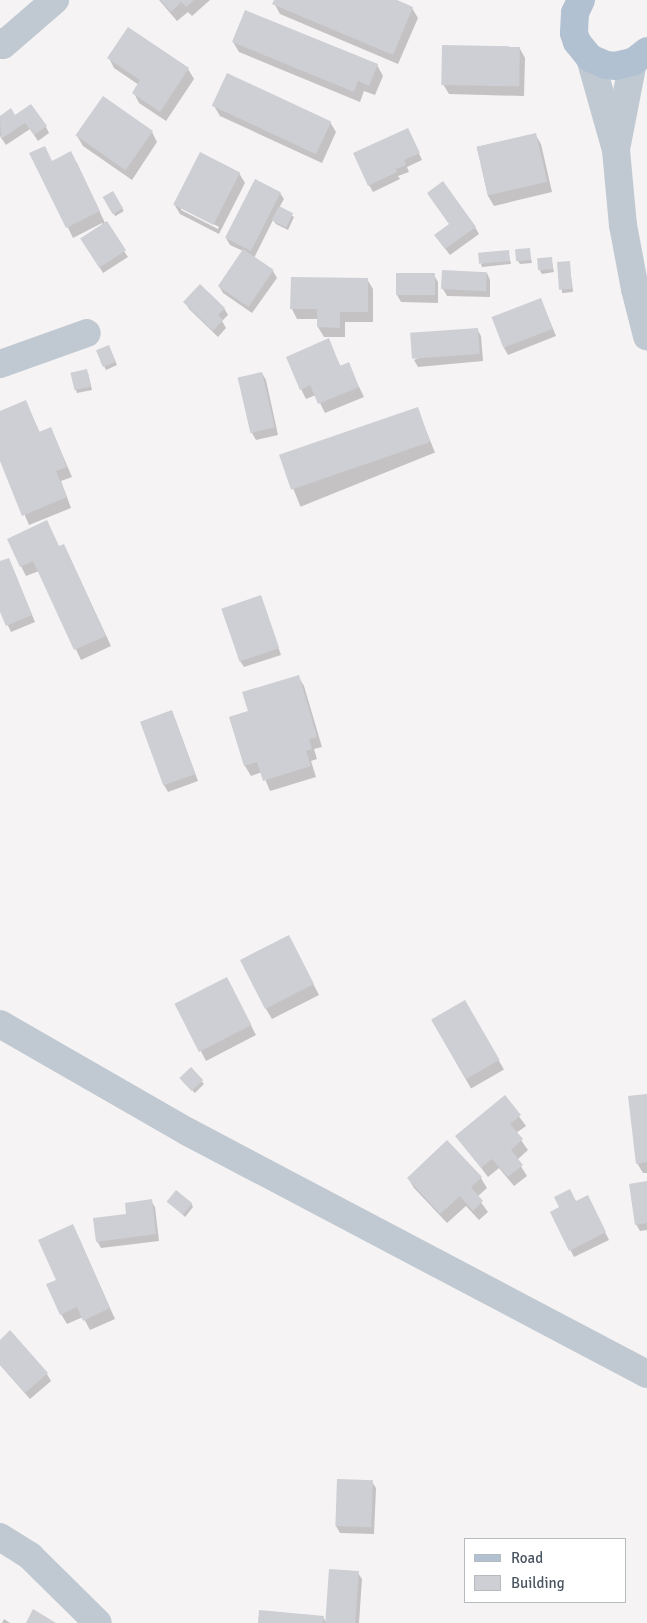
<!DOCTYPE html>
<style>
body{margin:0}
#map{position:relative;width:647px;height:1623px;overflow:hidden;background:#f5f3f3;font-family:Signika,sans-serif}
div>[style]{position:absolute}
.shadow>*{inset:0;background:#0003;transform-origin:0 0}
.building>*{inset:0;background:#cdcfd5;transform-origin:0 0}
.minor>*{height:28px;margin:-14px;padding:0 14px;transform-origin:14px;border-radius:14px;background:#c0c9d2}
.major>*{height:28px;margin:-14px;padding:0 14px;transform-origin:14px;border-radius:14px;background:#b2c1d1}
span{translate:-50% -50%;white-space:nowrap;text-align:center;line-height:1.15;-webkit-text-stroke:5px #fff;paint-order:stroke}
.legend{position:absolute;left:464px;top:1538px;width:162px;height:65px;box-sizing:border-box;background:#fff;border:1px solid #b6bbc0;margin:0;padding:6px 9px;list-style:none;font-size:15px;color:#495561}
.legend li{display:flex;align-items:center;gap:10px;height:25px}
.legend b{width:25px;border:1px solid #b6bbc0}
</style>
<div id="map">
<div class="shadow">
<i style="clip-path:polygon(159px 0,210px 0,192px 16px,188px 12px,177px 21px)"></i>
<i style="clip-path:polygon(275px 0,394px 0,412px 8px,418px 18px,398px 64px,280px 14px,274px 3px)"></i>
<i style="clip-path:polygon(128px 28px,188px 69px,194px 79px,166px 121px,139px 103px,134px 93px,139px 85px,114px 68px,109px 58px)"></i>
<i style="clip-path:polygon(233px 42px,377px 65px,383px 76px,375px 95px,364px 91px,360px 102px,239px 52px)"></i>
<i style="clip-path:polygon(519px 47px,525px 58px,524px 96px,449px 94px,443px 84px)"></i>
<i style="clip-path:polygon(214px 106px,330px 122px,336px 132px,322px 163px,220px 116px)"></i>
<i style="clip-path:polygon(10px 110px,15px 117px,46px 127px,49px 133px,38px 141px,30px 129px,6px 145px,0 136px,0 117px)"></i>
<i style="clip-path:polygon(152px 132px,157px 142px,132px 180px,83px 146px,77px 136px)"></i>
<i style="clip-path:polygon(535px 134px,541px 144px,552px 192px,494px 206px,488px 196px,477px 147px)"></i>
<i style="clip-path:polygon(411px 136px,422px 160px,407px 167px,409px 172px,398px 176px,400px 179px,373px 192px,369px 185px)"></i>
<i style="clip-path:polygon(31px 153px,52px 162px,77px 163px,105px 223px,128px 257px,103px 273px,82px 238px,103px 225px,102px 223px,73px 238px)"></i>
<i style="clip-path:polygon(evenodd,239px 173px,245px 183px,219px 234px,180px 214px,174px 204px,239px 173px,181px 207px,219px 227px,218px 229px,181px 210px,181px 207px)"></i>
<i style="left:113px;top:193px;width:21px;height:10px;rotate:59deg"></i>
<i style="clip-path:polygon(280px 193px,284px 199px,279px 208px,294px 217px,288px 230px,276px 224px,273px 220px,254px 258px,273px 271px,277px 278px,252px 313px,223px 293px,219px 286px,243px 251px,230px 245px,226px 238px)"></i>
<i style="clip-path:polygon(428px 194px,475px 227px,479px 234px,450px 255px,440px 242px,450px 225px)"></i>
<i style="clip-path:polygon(529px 249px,532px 263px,520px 264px,518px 261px)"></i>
<i style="clip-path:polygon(508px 251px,511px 264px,482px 267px,481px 264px)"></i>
<i style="clip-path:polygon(551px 259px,554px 272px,542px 274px,540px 271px)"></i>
<i style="left:569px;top:262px;width:30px;height:11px;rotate:82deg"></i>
<i style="clip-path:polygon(487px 273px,490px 280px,490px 297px,447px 296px,443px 289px)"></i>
<i style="clip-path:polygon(434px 275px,438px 282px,438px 303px,401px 302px,397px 295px)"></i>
<i style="clip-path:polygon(367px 279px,373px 289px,373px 322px,345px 322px,345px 337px,324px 337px,318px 327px,318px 319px,297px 319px,292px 309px)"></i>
<i style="clip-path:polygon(541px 300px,556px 336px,508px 355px,504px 348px)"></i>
<i style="clip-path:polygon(185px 302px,224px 308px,228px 315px,222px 321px,226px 328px,218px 337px,189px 309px)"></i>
<i style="clip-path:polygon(477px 329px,481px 336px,483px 361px,418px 367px,414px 360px)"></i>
<i style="clip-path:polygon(328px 340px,341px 367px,348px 364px,364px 397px,325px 413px,316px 395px,306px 399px,301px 389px)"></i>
<i style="clip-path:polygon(110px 349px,117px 365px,106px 370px,97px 351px)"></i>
<i style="clip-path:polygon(88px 373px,92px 390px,77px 393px,76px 390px)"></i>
<i style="clip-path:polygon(262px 373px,266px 380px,278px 435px,256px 440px,252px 433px)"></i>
<i style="clip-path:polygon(26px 402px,40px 433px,51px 428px,72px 477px,61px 481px,71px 508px,29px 525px,0 458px,0 412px)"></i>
<i style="left:417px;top:408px;width:48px;height:145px;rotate:68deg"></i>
<i style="clip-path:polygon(64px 545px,111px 646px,81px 660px,39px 571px,26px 576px,21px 566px)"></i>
<i style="clip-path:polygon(9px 559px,35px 622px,11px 632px,0 609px,0 563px)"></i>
<i style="clip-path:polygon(261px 597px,281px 655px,244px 667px,240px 661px)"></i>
<i style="clip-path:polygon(298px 676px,304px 686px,322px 747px,314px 749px,317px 759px,311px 761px,316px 777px,270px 791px,262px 772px,251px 776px,245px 766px,230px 717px,249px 711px)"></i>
<i style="clip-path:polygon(175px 719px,198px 781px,168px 792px,164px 785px)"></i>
<i style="clip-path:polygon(294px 947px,319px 995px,272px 1019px,266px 1009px)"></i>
<i style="clip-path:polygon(232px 989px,256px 1035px,206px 1061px,177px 1004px)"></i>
<i style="left:465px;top:1002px;width:78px;height:38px;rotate:60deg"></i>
<i style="clip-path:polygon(191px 1069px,204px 1084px,195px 1093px,183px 1082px)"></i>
<i style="clip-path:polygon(647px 1095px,647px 1173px,643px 1173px,637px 1163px)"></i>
<i style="clip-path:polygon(505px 1097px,526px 1126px,516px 1133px,528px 1150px,517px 1160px,527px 1176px,514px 1186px,499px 1168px,488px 1177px,457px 1136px)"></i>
<i style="clip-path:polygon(408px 1178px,481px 1178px,487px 1188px,477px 1197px,488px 1212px,479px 1220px,466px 1206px,447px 1223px,414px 1188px)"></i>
<i style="clip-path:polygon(647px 1183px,647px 1230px,640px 1231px,636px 1224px)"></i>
<i style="clip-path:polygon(151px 1201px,155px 1207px,159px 1241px,101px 1248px,97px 1241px,127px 1215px)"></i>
<i style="clip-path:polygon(169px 1202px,191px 1203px,193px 1207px,185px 1217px)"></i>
<i style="clip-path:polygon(576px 1203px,591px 1204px,609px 1240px,574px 1257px,551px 1212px)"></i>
<i style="clip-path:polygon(78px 1236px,115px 1319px,90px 1330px,83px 1317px,67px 1324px,61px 1314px,57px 1280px)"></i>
<i style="clip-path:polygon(0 1342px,47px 1374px,51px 1381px,30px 1399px,0 1365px)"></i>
<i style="clip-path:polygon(372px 1482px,376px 1488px,374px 1534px,340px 1533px,336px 1526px)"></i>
<i style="clip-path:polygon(358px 1573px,362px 1579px,359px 1623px,259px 1623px,323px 1617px,326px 1622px)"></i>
<i style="clip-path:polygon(4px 1619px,10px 1623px,2px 1623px)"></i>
</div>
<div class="building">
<i style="clip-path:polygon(160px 0,194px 0,186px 7px,181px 2px,171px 12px)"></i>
<i style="clip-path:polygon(274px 0,397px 0,413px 7px,393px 55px,272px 4px)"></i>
<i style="clip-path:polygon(245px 10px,378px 64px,369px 86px,358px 81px,354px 92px,232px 42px)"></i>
<i style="clip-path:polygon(128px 27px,189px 68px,160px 112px,132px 93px,140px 80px,107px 58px)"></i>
<i style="left:442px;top:45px;width:78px;height:40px;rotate:1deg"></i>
<i style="left:227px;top:73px;width:115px;height:36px;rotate:25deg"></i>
<i style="left:103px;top:96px;width:61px;height:48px;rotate:35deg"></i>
<i style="clip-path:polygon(31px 104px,47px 126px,34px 135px,25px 123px,1px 139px,0 116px,11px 108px,15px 115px)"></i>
<i style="clip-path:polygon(408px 128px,420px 153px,404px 160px,406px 165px,396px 169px,397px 172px,368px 186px,353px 153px)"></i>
<i style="left:536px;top:133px;width:50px;height:61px;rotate:77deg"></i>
<i style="clip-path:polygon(45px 146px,52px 161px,71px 151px,100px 211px,66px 228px,29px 153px)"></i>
<i style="left:200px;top:152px;width:45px;height:59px;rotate:27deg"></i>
<i style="left:255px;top:179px;width:29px;height:66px;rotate:27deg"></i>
<i style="clip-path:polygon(443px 181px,476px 227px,445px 249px,434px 235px,449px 224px,427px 193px)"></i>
<i style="left:113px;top:191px;width:20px;height:12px;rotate:60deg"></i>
<i style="left:279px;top:206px;width:16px;height:16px;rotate:27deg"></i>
<i style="left:107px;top:221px;width:35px;height:32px;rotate:57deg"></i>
<i style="left:530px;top:248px;width:12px;height:15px;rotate:85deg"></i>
<i style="left:243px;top:249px;width:37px;height:45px;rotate:34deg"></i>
<i style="left:509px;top:250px;width:11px;height:31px;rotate:85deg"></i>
<i style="left:552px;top:257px;width:12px;height:15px;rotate:85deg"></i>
<i style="left:570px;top:261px;width:28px;height:13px;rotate:86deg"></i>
<i style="left:442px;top:270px;width:45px;height:19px;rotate:3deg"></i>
<i style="left:396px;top:273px;width:39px;height:22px"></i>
<i style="clip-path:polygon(291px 277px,368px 278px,368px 312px,340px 312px,340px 328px,317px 327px,317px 309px,290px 309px)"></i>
<i style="clip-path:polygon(200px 284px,225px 308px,218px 315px,223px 320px,213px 331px,183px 302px)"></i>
<i style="left:541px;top:298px;width:33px;height:53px;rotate:69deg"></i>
<i style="left:478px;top:328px;width:26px;height:68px;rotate:86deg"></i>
<i style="clip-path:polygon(329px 338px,340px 366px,349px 362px,359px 387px,318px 404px,310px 385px,300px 390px,286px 357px)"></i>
<i style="left:109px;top:345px;width:18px;height:14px;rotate:68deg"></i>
<i style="left:87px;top:369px;width:18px;height:17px;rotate:77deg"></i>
<i style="left:262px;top:372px;width:57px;height:25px;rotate:77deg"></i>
<i style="clip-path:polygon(26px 400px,39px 432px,51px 427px,67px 467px,56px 471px,67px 497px,22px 516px,0 461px,0 411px)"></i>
<i style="left:418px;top:407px;width:37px;height:147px;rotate:71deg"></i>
<i style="clip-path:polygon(47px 520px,59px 546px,64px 544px,106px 636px,74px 650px,33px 561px,20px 567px,7px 539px)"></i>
<i style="clip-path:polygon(9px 558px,32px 615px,6px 626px,0 612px,0 561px)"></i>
<i style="left:261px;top:595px;width:56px;height:42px;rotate:71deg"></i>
<i style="clip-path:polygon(299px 675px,317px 737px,309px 739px,312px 749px,306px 751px,311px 766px,263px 781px,257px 762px,244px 766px,229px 717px,248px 711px,242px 692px)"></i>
<i style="left:172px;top:710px;width:68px;height:34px;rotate:70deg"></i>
<i style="left:289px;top:935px;width:55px;height:55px;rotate:63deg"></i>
<i style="left:227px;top:977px;width:54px;height:59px;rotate:63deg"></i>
<i style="left:465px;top:1000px;width:69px;height:39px;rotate:60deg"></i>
<i style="left:191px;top:1067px;width:18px;height:16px;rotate:47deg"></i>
<i style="clip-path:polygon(647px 1094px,647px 1162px,636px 1164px,628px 1096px)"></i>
<i style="clip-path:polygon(505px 1095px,521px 1115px,510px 1124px,523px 1139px,511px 1150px,523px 1165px,508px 1177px,492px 1159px,481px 1168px,455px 1136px)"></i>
<i style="clip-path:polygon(447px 1140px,482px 1177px,471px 1187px,483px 1201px,473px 1211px,460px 1196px,440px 1214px,407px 1178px)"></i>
<i style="clip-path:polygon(647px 1181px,647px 1223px,635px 1225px,629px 1184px)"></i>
<i style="clip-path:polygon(570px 1189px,576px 1201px,588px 1195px,606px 1232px,569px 1251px,550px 1212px,559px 1207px,554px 1197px)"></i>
<i style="left:176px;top:1190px;width:21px;height:15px;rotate:39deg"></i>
<i style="clip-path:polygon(152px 1199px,156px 1234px,96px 1242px,93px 1218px,126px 1214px,125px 1203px)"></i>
<i style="clip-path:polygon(73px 1224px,110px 1308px,83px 1321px,77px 1307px,60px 1315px,46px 1284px,56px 1280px,38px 1240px)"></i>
<i style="clip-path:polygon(10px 1330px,48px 1373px,25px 1393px,0 1365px,0 1340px)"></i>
<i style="left:337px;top:1479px;width:36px;height:47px;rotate:2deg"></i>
<i style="left:329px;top:1569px;width:30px;height:54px;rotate:4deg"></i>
<i style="clip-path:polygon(33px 1609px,56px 1623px,26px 1623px)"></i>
<i style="clip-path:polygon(259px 1610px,324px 1616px,323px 1623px,258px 1623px)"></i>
</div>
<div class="minor">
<i style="left:0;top:42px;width:4px;rotate:45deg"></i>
<i style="left:3px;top:45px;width:69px;rotate:-40.9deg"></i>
<i style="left:590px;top:58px;width:96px;rotate:74.2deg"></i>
<i style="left:616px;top:150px;width:75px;rotate:84.7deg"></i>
<i style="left:623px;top:225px;width:65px;rotate:79.4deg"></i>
<i style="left:635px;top:289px;width:49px;rotate:75.7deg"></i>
<i style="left:617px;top:144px;width:84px;rotate:-79deg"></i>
<i style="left:0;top:364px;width:92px;rotate:-19.6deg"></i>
<i style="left:0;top:1024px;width:217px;rotate:29.9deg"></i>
<i style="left:188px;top:1132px;width:519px;rotate:27.8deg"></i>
<i style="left:0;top:1537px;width:36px;rotate:32deg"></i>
<i style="left:30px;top:1556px;width:95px;rotate:44.6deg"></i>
</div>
<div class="major">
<i style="left:581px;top:0;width:14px;rotate:115deg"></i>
<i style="left:575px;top:13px;width:20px;rotate:93deg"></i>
<i style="left:574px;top:33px;width:9px;rotate:72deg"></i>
<i style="left:577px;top:42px;width:21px;rotate:51deg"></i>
<i style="left:590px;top:58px;width:17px;rotate:24deg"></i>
<i style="left:606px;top:65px;width:9px;rotate:6deg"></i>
<i style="left:615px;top:66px;width:18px;rotate:-13deg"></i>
<i style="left:633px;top:62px;width:18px;rotate:-38deg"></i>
</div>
<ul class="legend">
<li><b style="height:6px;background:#b2c1d1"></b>Road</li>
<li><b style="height:14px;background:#cdcfd5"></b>Building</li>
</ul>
</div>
